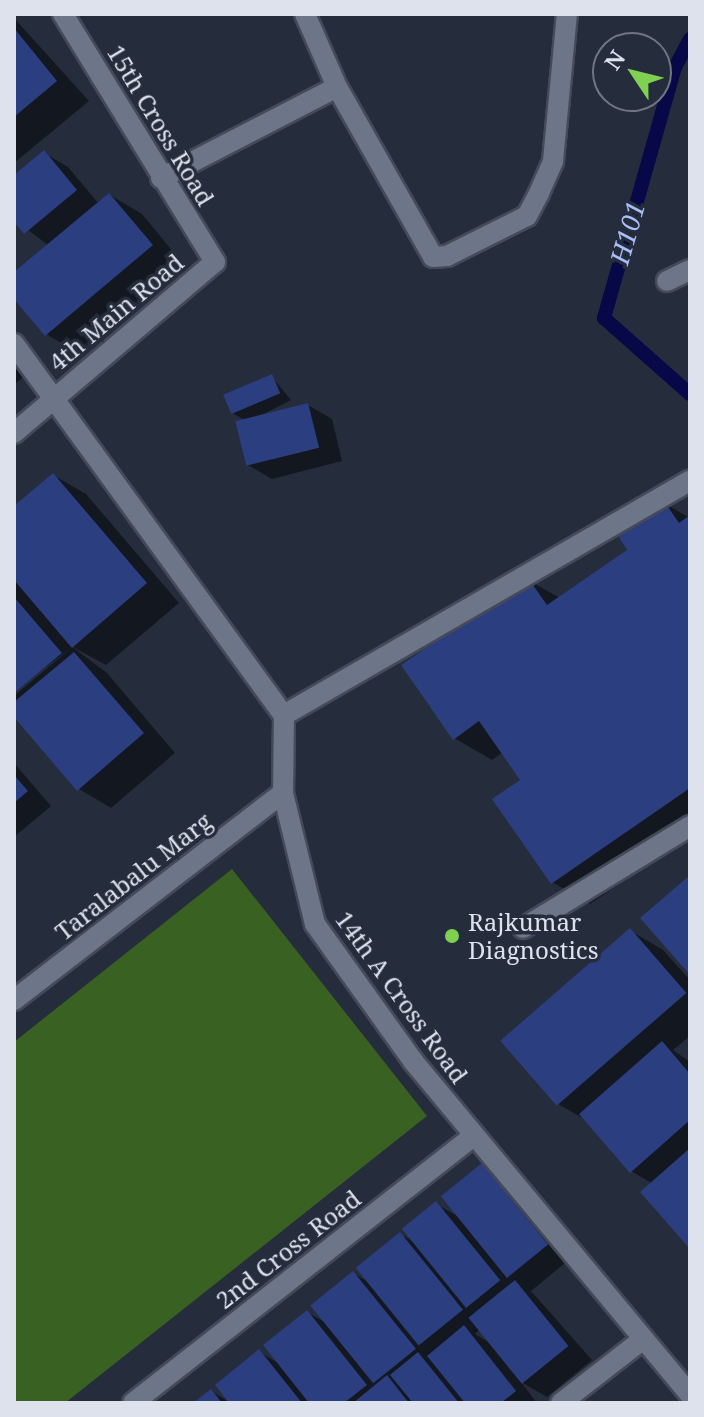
<!DOCTYPE html>
<style>
body{margin:0}
#map{position:relative;width:704px;height:1417px;overflow:hidden;background:#252c3c;font-family:"Noto Serif",serif}
div>[style]{position:absolute}
.green>*{inset:0;background:#396122}
.shadow>*{inset:0;background:#0007}
.stream>*{height:14px;margin:-7px;padding:0 7px;transform-origin:7px;border-radius:7px;background:#060847}
.building>*{inset:0;background:#2b3e80;transform-origin:0 0}
.roads{filter:drop-shadow(2px 0 #454a58) drop-shadow(-2px 0 #454a58) drop-shadow(0 2px #454a58) drop-shadow(0 -2px #454a58)}
.service>*{height:20px;margin:-10px;padding:0 10px;transform-origin:10px;border-radius:10px;background:#6d7588}
.minor>*{height:20px;margin:-10px;padding:0 10px;transform-origin:10px;border-radius:10px;background:#6d7588}
.tertiary>*{height:20px;margin:-10px;padding:0 10px;transform-origin:10px;border-radius:10px;background:#6d7588}
.dots>*{width:22px;height:22px;translate:-50% -50%;box-sizing:border-box;border:4px solid #252c3c;border-radius:50%}
span{translate:-50% -50%;white-space:nowrap;text-align:center;line-height:1.15;-webkit-text-stroke:7px #252c3c;paint-order:stroke}
.street-label{font-size:24px;color:#dee2ed}
.poi-label{font-size:24px;color:#dee2ed}
.left{translate:0 -50%;text-align:left}
.water-label{font-size:26px;color:#a9bff9;font-style:italic}
.frame{position:absolute;inset:0;border:16px solid #dee2ed;pointer-events:none}
.north{position:absolute;left:592px;top:32px;width:80px;height:80px;box-sizing:border-box;background:#252c3c;border:2px solid #6f7583;border-radius:50%;rotate:305deg;font-size:22px;font-weight:700;line-height:32px;text-align:center;color:#dee2ed}
.north::after{content:'';display:block;margin:auto;width:28px;height:36px;background:#80d051;clip-path:polygon(50% 0,100% 100%,50% 72%,0 100%)}
</style>
<div id="map">
<div class="green">
<i style="clip-path:polygon(232px 869px,427px 1116px,65px 1403px,14px 1403px,14px 1042px)"></i>
</div>
<div class="shadow">
<i style="clip-path:polygon(14px 18px,89px 101px,14px 163px)"></i>
<i style="clip-path:polygon(44px 153px,68px 167px,99px 204px,110px 195px,142px 214px,184px 265px,78px 353px,46px 334px,14px 295px,14px 275px,49px 246px,14px 219px,14px 178px)"></i>
<i style="clip-path:polygon(14px 355px,29px 372px,14px 385px)"></i>
<i style="clip-path:polygon(272px 377px,291px 400px,256px 418px,308px 405px,332px 419px,342px 461px,272px 479px,248px 465px,245px 420px,232px 413px)"></i>
<i style="clip-path:polygon(53px 475px,86px 494px,179px 603px,106px 665px,71px 646px,107px 673px,175px 753px,111px 808px,79px 789px,14px 714px,14px 696px,71px 648px,14px 691px,14px 509px)"></i>
<i style="clip-path:polygon(664px 503px,690px 518px,690px 836px,590px 904px,552px 882px,522px 780px,503px 752px,492px 760px,454px 738px,528px 580px,560px 598px,630px 550px)"></i>
<i style="clip-path:polygon(14px 763px,51px 806px,14px 837px)"></i>
<i style="clip-path:polygon(631px 931px,663px 950px,690px 980px,690px 1036px,673px 1050px,690px 1062px,690px 1246px,653px 1184px,631px 1171px,586px 1120px,558px 1104px)"></i>
<i style="clip-path:polygon(evenodd,482px 1166px,506px 1180px,570px 1259px,531px 1291px,592px 1360px,547px 1397px,521px 1382px,537px 1403px,232px 1403px,259px 1352px,280px 1364px,307px 1312px,326px 1323px,353px 1273px,370px 1283px,400px 1234px,416px 1243px,436px 1204px,459px 1217px,482px 1166px,480px 1329px,490px 1343px,475px 1334px,480px 1329px)"></i>
<i style="clip-path:polygon(211px 1391px,231px 1403px,197px 1403px)"></i>
</div>
<div class="stream">
<i style="left:690px;top:39px;width:32px;rotate:118deg"></i>
<i style="left:675px;top:67px;width:261px;rotate:105.8deg"></i>
<i style="left:604px;top:318px;width:115px;rotate:41.5deg"></i>
</div>
<div class="building">
<i style="clip-path:polygon(14px 28px,57px 81px,14px 117px)"></i>
<i style="clip-path:polygon(44px 150px,77px 190px,24px 234px,14px 222px,14px 175px)"></i>
<i style="clip-path:polygon(109px 193px,153px 245px,45px 336px,14px 299px,14px 272px)"></i>
<i style="left:272px;top:374px;width:21px;height:53px;rotate:67deg"></i>
<i style="left:308px;top:403px;width:46px;height:75px;rotate:76deg"></i>
<i style="clip-path:polygon(53px 473px,147px 583px,72px 648px,14px 580px,14px 506px)"></i>
<i style="clip-path:polygon(664px 501px,679px 523px,690px 515px,690px 788px,551px 884px,492px 799px,520px 780px,479px 721px,453px 740px,401px 665px,528px 578px,547px 605px,627px 550px,617px 534px)"></i>
<i style="clip-path:polygon(14px 597px,62px 653px,14px 693px)"></i>
<i style="clip-path:polygon(74px 652px,144px 733px,77px 791px,14px 717px,14px 702px)"></i>
<i style="clip-path:polygon(14px 775px,28px 791px,14px 803px)"></i>
<i style="clip-path:polygon(690px 875px,690px 975px,640px 918px)"></i>
<i style="left:630px;top:928px;width:86px;height:172px;rotate:49deg"></i>
<i style="clip-path:polygon(662px 1041px,690px 1074px,690px 1120px,630px 1173px,579px 1114px)"></i>
<i style="clip-path:polygon(690px 1148px,690px 1249px,640px 1192px)"></i>
<i style="left:482px;top:1163px;width:105px;height:53px;rotate:51deg"></i>
<i style="left:436px;top:1201px;width:102px;height:44px;rotate:51deg"></i>
<i style="left:400px;top:1232px;width:100px;height:57px;rotate:51deg"></i>
<i style="left:353px;top:1271px;width:100px;height:55px;rotate:51deg"></i>
<i style="left:515px;top:1280px;width:85px;height:60px;rotate:51deg"></i>
<i style="clip-path:polygon(307px 1310px,367px 1385px,344px 1403px,309px 1403px,263px 1345px)"></i>
<i style="clip-path:polygon(464px 1325px,516px 1391px,501px 1403px,465px 1403px,427px 1356px)"></i>
<i style="clip-path:polygon(259px 1349px,302px 1403px,229px 1403px,215px 1385px)"></i>
<i style="clip-path:polygon(418px 1352px,459px 1403px,413px 1403px,390px 1375px)"></i>
<i style="clip-path:polygon(387px 1375px,409px 1403px,353px 1403px)"></i>
<i style="clip-path:polygon(211px 1389px,222px 1403px,193px 1403px)"></i>
</div>
<div class="roads">
<div class="service">
<i style="left:305px;top:14px;width:80px;rotate:66.3deg"></i>
<i style="left:161px;top:178px;width:198px;rotate:-27.3deg"></i>
<i style="left:337px;top:87px;width:195px;rotate:60.5deg"></i>
<i style="left:433px;top:257px;width:14px;rotate:-4deg"></i>
<i style="left:447px;top:256px;width:89px;rotate:-26.6deg"></i>
<i style="left:527px;top:216px;width:26px;rotate:-62deg"></i>
<i style="left:539px;top:193px;width:35px;rotate:-66deg"></i>
<i style="left:553px;top:161px;width:148px;rotate:-84.6deg"></i>
<i style="left:284px;top:715px;width:469px;rotate:-30deg"></i>
<i style="left:523px;top:928px;width:196px;rotate:-31.4deg"></i>
</div>
<div class="minor">
<i style="left:667px;top:281px;width:25px;rotate:-26deg"></i>
<i style="left:14px;top:344px;width:459px;rotate:54deg"></i>
<i style="left:284px;top:715px;width:78px;rotate:90.7deg"></i>
<i style="left:14px;top:433px;width:264px;rotate:-40.4deg"></i>
<i style="left:215px;top:262px;width:291px;rotate:-121.5deg"></i>
<i style="left:133px;top:1403px;width:433px;rotate:-38.1deg"></i>
<i style="left:561px;top:1403px;width:103px;rotate:-37.9deg"></i>
</div>
<div class="tertiary">
<i style="left:14px;top:1000px;width:339px;rotate:-37.6deg"></i>
<i style="left:283px;top:793px;width:135px;rotate:76.3deg"></i>
<i style="left:315px;top:924px;width:168px;rotate:54.4deg"></i>
<i style="left:413px;top:1061px;width:434px;rotate:50.3deg"></i>
</div>
</div>
<div class="dots">
<i style="left:452px;top:936px;background:#80d051"></i>
</div>
<div class="street-label">
<span style="left:161px;top:125px;rotate:59deg">15th Cross Road</span>
<span style="left:116px;top:312px;rotate:-40deg">4th Main Road</span>
<span style="left:133px;top:876px;rotate:-38deg">Taralabalu Marg</span>
<span style="left:402px;top:997px;rotate:54deg">14th A Cross Road</span>
<span style="left:288px;top:1249px;rotate:-38deg">2nd Cross Road</span>
</div>
<div class="poi-label">
<span class="left" style="left:468px;top:936px">Rajkumar<br>Diagnostics</span>
</div>
<div class="water-label">
<span style="left:628px;top:233px;rotate:-74deg">H101</span>
</div>
<div class="frame"></div>
<div class="north">N</div>
</div>
